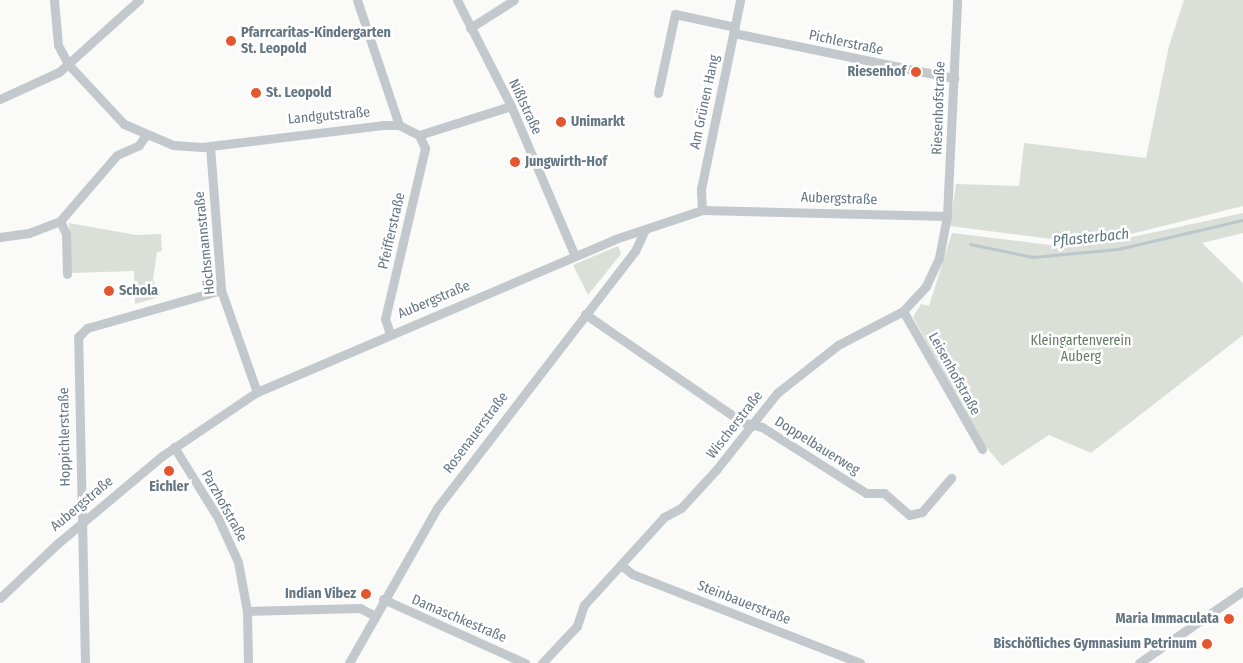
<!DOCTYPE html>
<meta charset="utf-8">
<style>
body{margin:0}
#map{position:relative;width:1243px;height:663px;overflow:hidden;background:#fafaf8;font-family:"Fira Sans Condensed",sans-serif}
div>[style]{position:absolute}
.green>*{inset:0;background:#dadfd7}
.stream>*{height:3px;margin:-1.5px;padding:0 1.5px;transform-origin:1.5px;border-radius:1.5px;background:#bbc7cb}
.minor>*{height:9px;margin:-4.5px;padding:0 4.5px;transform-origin:4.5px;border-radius:4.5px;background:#c3c8cc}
.dots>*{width:14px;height:14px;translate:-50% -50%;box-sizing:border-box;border:2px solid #fff;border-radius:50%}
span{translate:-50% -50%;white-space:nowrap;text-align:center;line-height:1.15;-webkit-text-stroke:5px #fff;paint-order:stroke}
.poi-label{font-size:14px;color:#657683;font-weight:700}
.left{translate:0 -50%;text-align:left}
.right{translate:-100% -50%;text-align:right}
.street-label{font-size:14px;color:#657683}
.park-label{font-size:14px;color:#687a64}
.water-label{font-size:15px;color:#60757c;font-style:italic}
</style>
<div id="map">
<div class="green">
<i style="clip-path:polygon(1184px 0,1243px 0,1243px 206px,1127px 235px,1073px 233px,1059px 240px,950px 226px,956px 184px,1019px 186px,1024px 143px,1146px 158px,1169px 46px)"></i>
<i style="clip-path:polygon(1243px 213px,1243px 233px,1202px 243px,1243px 283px,1243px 335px,1091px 453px,1049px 435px,1002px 466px,979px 438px,913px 317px,921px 304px,929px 306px,952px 233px,1050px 245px,1109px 242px)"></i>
<i style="clip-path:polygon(69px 223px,136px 235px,161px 234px,162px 251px,157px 252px,153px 279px,159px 297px,135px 304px,134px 271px,70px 273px)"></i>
<i style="clip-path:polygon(618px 246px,621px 254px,588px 295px,573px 265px)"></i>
</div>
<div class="stream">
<i style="left:970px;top:244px;width:64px;rotate:11.7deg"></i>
<i style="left:1033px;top:257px;width:85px;rotate:-5.4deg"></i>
<i style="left:1118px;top:249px;width:128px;rotate:-13.1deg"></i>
</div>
<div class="minor">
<i style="left:54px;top:0;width:45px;rotate:84.9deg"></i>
<i style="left:58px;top:45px;width:21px;rotate:62deg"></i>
<i style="left:68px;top:64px;width:82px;rotate:47deg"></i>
<i style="left:124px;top:124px;width:53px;rotate:23.2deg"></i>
<i style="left:173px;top:145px;width:29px;rotate:4deg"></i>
<i style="left:202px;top:147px;width:182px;rotate:-6.9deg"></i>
<i style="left:383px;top:125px;width:16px"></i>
<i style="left:399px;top:125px;width:22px;rotate:27deg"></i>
<i style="left:419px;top:135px;width:96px;rotate:-17.5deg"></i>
<i style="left:357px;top:0;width:132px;rotate:71.4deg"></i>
<i style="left:457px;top:0;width:119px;rotate:63deg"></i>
<i style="left:511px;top:106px;width:163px;rotate:66.9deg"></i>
<i style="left:470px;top:28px;width:52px;rotate:-32.5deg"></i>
<i style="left:734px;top:33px;width:225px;rotate:11.6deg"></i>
<i style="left:658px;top:93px;width:81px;rotate:-77.9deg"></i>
<i style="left:675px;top:14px;width:61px;rotate:12.2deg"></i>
<i style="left:0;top:99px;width:65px;rotate:-24.6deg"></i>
<i style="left:59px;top:72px;width:108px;rotate:-42deg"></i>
<i style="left:210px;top:146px;width:144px;rotate:85.6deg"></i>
<i style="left:221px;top:290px;width:108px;rotate:70.6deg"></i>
<i style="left:702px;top:210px;width:21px;rotate:-93deg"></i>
<i style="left:701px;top:189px;width:193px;rotate:-78.3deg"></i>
<i style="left:60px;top:221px;width:87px;rotate:-49.2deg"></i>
<i style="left:117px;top:155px;width:24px;rotate:-24deg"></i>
<i style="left:139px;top:145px;width:11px;rotate:-56deg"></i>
<i style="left:0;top:237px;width:29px;rotate:-8deg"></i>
<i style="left:29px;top:233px;width:33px;rotate:-21deg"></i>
<i style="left:60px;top:221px;width:14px;rotate:65deg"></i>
<i style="left:66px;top:234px;width:40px;rotate:88.6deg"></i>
<i style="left:903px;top:311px;width:159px;rotate:60.2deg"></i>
<i style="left:585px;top:314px;width:191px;rotate:34.5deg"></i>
<i style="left:742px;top:422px;width:21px;rotate:14deg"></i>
<i style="left:762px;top:427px;width:123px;rotate:32.4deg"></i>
<i style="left:866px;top:493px;width:18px"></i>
<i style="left:884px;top:493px;width:33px;rotate:41deg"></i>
<i style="left:909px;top:515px;width:13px;rotate:-13deg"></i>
<i style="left:922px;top:512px;width:45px;rotate:-49.5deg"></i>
<i style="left:390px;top:334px;width:16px;rotate:-108deg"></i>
<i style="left:385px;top:319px;width:176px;rotate:-76.8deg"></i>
<i style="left:425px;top:148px;width:14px;rotate:-115deg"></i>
<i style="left:174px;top:447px;width:84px;rotate:58.2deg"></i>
<i style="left:218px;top:518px;width:48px;rotate:65.6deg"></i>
<i style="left:238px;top:562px;width:50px;rotate:79.6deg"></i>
<i style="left:247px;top:611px;width:52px;rotate:88.9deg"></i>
<i style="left:621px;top:565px;width:14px;rotate:39deg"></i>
<i style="left:632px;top:574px;width:245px;rotate:21.3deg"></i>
<i style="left:0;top:598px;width:79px;rotate:-43.5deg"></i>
<i style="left:57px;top:544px;width:137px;rotate:-40deg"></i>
<i style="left:162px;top:456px;width:115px;rotate:-34deg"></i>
<i style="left:257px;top:392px;width:389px;rotate:-23.1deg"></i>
<i style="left:615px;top:239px;width:92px;rotate:-18.4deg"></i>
<i style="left:702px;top:210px;width:245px;rotate:1.4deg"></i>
<i style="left:383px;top:599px;width:156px;rotate:24.3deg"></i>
<i style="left:247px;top:611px;width:113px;rotate:-1.5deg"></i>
<i style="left:360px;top:608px;width:15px;rotate:28deg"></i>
<i style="left:85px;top:663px;width:326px;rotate:-91.2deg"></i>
<i style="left:78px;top:337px;width:13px;rotate:-45deg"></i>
<i style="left:87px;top:328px;width:139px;rotate:-15.8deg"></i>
<i style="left:349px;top:663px;width:178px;rotate:-60.4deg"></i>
<i style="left:437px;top:508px;width:324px;rotate:-52.4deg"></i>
<i style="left:635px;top:251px;width:21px;rotate:-65deg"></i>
<i style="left:542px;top:663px;width:51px;rotate:-46.6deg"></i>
<i style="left:577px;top:626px;width:22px;rotate:-72deg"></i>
<i style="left:584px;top:605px;width:119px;rotate:-47.7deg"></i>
<i style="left:664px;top:517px;width:19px;rotate:-28deg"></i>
<i style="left:681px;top:508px;width:52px;rotate:-47.4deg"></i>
<i style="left:716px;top:470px;width:98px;rotate:-51.6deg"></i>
<i style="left:777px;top:393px;width:78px;rotate:-38.2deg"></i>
<i style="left:838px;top:345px;width:73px;rotate:-27.6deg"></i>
<i style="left:903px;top:311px;width:34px;rotate:-47deg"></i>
<i style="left:926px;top:286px;width:31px;rotate:-65deg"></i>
<i style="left:939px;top:258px;width:43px;rotate:-79.2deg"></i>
<i style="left:947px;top:216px;width:216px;rotate:-87.3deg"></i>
<i style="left:1139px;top:663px;width:126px;rotate:-34.7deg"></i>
</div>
<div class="dots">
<i style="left:231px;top:41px;background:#e4572e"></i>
<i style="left:916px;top:72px;background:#e4572e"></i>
<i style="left:256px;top:93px;background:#e4572e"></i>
<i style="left:561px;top:122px;background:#e4572e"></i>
<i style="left:515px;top:162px;background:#e4572e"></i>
<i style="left:109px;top:291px;background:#e4572e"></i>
<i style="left:169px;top:471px;background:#e4572e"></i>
<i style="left:366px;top:594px;background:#e4572e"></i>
<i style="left:1229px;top:619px;background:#e4572e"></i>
<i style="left:1207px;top:644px;background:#e4572e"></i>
</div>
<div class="poi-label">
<span class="left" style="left:241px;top:41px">Pfarrcaritas-Kindergarten<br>St. Leopold</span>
<span class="right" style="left:906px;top:72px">Riesenhof</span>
<span class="left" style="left:266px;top:93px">St. Leopold</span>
<span class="left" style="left:571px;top:122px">Unimarkt</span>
<span class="left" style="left:525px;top:162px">Jungwirth-Hof</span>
<span class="left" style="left:119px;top:291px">Schola</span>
<span style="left:169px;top:487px">Eichler</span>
<span class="right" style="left:356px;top:594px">Indian Vibez</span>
<span class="right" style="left:1219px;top:619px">Maria Immaculata</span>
<span class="right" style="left:1197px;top:644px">Bischöfliches Gymnasium Petrinum</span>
</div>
<div class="street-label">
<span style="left:846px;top:43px;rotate:12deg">Pichlerstraße</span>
<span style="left:705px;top:102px;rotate:-78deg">Am Grünen Hang</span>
<span style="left:525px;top:107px;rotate:65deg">Nißlstraße</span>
<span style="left:939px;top:108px;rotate:-88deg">Riesenhofstraße</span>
<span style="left:329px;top:116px;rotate:-5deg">Landgutstraße</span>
<span style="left:839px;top:199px;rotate:2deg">Aubergstraße</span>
<span style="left:392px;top:231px;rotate:-77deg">Pfeifferstraße</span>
<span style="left:205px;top:243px;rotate:-96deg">Höchsmannstraße</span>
<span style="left:434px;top:300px;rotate:-23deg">Aubergstraße</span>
<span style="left:954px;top:374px;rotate:61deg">Leisenhofstraße</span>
<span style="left:735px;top:425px;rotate:-52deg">Wischerstraße</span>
<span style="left:476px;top:433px;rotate:-53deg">Rosenauerstraße</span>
<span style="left:65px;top:437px;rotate:-91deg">Hoppichlerstraße</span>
<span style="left:817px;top:446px;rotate:32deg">Doppelbauerweg</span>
<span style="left:82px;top:504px;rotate:-40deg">Aubergstraße</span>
<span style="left:224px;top:506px;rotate:61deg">Parzhofstraße</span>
<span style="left:744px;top:603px;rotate:21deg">Steinbauerstraße</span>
<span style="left:459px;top:619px;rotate:23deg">Damaschkestraße</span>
</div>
<div class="park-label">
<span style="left:1081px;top:349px">Kleingartenverein<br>Auberg</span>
</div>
<div class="water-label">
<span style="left:1091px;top:238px;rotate:-6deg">Pflasterbach</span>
</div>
</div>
